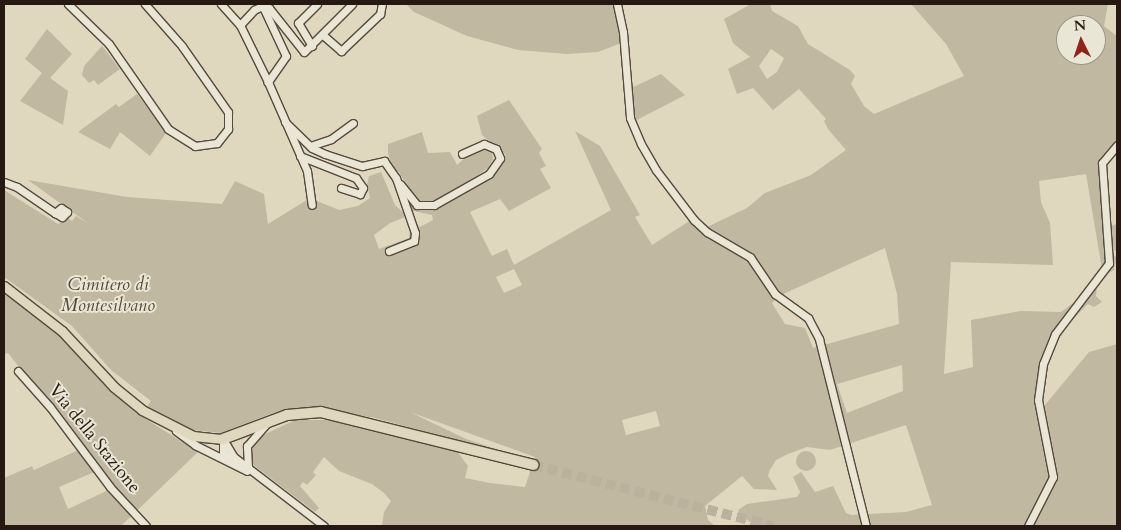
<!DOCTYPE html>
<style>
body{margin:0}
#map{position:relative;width:1121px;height:530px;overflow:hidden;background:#dfd8be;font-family:Cardo,serif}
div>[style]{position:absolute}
.green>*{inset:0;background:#c0b8a1}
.round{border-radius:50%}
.highway-tunnel>*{height:10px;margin-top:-5px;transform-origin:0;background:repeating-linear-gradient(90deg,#bab29c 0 10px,transparent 0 15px)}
.roads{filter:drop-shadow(1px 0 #55493d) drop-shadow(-1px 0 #55493d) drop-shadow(0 1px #55493d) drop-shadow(0 -1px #55493d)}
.minor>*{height:7px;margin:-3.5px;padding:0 3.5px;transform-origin:3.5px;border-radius:3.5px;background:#eae6d5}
.major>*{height:9px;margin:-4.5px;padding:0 4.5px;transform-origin:4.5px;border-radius:4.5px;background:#dfd8be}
.highway>*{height:10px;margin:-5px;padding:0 5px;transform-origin:5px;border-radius:5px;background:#dfd8be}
span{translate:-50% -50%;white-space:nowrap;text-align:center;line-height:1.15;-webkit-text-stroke:4px #eae6d5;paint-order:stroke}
.park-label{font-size:18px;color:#55493d;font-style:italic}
.street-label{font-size:18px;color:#271912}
.frame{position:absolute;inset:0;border:5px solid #271912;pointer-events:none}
.north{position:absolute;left:1056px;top:15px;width:50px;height:50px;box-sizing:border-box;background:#eae6d5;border:1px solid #9c9487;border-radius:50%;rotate:356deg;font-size:14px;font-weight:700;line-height:20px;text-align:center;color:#271912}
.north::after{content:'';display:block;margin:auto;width:18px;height:22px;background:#8f2418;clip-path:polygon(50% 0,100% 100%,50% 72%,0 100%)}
</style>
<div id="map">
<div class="green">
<i style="clip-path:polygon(406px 4px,614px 4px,621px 43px,598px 52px,567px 54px,518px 50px,467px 36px,414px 12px)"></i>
<i style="clip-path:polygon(evenodd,751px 4px,770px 4px,772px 11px,798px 26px,808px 44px,850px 70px,855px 76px,851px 84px,864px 106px,874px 114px,964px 76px,946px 44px,911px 4px,1108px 4px,1104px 26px,1117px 36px,1117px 146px,1099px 164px,1108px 227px,1117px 224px,1117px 250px,1110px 252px,1117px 258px,1114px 270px,1106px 274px,1097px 287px,1096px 296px,1102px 302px,1094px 307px,1088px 304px,1069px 323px,1049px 354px,1040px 411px,1089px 352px,1117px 344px,1117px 526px,755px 526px,740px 514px,738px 510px,747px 504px,797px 497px,800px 492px,793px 477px,801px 472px,815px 492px,833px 486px,846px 513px,851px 515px,906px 512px,932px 505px,906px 425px,830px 450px,807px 447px,788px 454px,776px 460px,770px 470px,768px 476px,777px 490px,754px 489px,742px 476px,705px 506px,708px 520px,715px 526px,382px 526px,384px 512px,391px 501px,384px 493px,372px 484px,339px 471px,324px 457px,313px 472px,316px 475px,307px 485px,303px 482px,300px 486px,319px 508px,315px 512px,248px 461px,248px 447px,257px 438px,295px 420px,337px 420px,457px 451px,468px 466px,465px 478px,490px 483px,525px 487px,535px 457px,410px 412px,466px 439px,532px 461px,375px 418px,319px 408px,276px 412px,220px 433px,193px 430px,147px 407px,151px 401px,111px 370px,72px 326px,4px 277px,4px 190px,58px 224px,68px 218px,72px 221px,76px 216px,89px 224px,28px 180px,127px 197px,222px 204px,235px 181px,264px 194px,268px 224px,310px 198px,339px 210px,358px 206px,370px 198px,367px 184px,369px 176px,381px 172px,395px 205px,420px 227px,433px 220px,432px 215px,409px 210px,408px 203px,423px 210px,448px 202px,478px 183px,506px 155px,482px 135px,477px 116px,509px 100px,542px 149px,539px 153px,546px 166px,540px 169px,551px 188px,509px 211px,500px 199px,470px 212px,492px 256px,507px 249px,514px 265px,611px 210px,575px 131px,600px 146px,640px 215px,635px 217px,652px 245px,694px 218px,707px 227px,747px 208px,765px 193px,811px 175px,846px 150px,828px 129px,824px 121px,826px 119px,799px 89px,773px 110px,753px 88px,737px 94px,728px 69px,750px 57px,733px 43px,724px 19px,751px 4px,1066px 25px,1096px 25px,1096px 55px,1066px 55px,1066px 25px,751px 4px,771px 49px,784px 58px,777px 72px,767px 79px,759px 66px,771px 49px,751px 4px,1086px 174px,1102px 269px,1083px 296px,1061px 312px,1021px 311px,971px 320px,973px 367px,944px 374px,951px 262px,1053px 265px,1050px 223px,1041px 202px,1039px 181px,1086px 174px,751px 4px,405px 217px,410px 229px,409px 238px,379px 249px,374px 235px,390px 223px,405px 217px,751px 4px,885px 248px,897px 294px,899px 324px,813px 348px,805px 328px,785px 324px,772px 303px,781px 295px,885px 248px,751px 4px,514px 269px,522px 285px,504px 293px,496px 277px,514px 269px,751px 4px,902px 365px,903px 391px,847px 413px,837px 384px,902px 365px,751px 4px,656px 411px,660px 426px,626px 435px,622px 420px,656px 411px)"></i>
<i style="clip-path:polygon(47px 29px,72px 54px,50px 78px,68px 91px,63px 125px,20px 101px,42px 73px,25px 59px)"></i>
<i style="clip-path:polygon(102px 46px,120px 69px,98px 85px,94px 80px,89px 83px,82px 75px,84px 66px)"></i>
<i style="clip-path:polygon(661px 74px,685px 95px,635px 121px,629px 89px)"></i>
<i style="clip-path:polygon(137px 94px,166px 133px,150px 156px,120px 132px,110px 149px,78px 132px,116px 104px,119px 107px)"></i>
<i style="clip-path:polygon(422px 132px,428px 153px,450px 152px,457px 165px,478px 146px,492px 151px,493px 159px,488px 168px,469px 182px,431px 203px,417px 202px,399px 172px,393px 173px,388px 152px,388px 144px)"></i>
<i style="clip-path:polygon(evenodd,4px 290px,67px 339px,138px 414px,198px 452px,121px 526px,4px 526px,4px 478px,32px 466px,34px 470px,83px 448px,8px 353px,4px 354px,4px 290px,99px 470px,113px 488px,68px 509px,59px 487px,99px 470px)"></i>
<i class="round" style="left:796px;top:451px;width:20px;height:20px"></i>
</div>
<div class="highway-tunnel">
<i style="left:533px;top:465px;width:248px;rotate:14.3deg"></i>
</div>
<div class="roads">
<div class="minor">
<i style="left:68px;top:4px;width:57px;rotate:44.3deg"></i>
<i style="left:109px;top:44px;width:103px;rotate:55.2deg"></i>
<i style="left:168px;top:129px;width:32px;rotate:32deg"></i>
<i style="left:195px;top:146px;width:22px;rotate:-8deg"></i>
<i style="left:217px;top:143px;width:18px;rotate:-52deg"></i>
<i style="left:228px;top:129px;width:17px;rotate:-90deg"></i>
<i style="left:228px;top:112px;width:80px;rotate:-124.9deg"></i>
<i style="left:182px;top:46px;width:56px;rotate:-131.4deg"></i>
<i style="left:221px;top:4px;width:28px;rotate:48deg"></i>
<i style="left:240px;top:25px;width:64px;rotate:63.8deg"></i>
<i style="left:268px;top:82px;width:97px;rotate:66.3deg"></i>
<i style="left:307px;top:171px;width:34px;rotate:82deg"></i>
<i style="left:617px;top:4px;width:29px;rotate:78deg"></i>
<i style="left:623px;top:32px;width:86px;rotate:85.3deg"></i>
<i style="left:630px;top:118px;width:28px;rotate:67deg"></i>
<i style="left:641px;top:144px;width:30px;rotate:60deg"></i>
<i style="left:656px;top:170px;width:63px;rotate:52.8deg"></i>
<i style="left:694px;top:220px;width:18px;rotate:43deg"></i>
<i style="left:707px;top:232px;width:50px;rotate:30.2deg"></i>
<i style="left:750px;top:257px;width:45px;rotate:56deg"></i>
<i style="left:775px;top:294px;width:41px;rotate:36deg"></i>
<i style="left:808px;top:318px;width:24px;rotate:62deg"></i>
<i style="left:819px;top:339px;width:193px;rotate:75.9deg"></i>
<i style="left:263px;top:7px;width:54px;rotate:64.9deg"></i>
<i style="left:286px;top:56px;width:32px;rotate:125deg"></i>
<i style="left:240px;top:25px;width:21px;rotate:-47deg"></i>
<i style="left:254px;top:10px;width:7px;rotate:-27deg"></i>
<i style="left:260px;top:7px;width:9px;rotate:6deg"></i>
<i style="left:269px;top:8px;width:56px;rotate:51.5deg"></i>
<i style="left:304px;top:52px;width:68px;rotate:-45deg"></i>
<i style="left:324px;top:36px;width:23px;rotate:41deg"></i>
<i style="left:341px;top:51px;width:54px;rotate:-43.5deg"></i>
<i style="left:380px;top:14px;width:10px;rotate:-79deg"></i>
<i style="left:312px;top:46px;width:27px;rotate:-121deg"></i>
<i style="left:298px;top:23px;width:27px;rotate:-45deg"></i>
<i style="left:285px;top:122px;width:37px;rotate:44deg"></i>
<i style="left:312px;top:148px;width:14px;rotate:25deg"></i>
<i style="left:325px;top:154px;width:39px;rotate:18deg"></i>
<i style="left:362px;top:166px;width:23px;rotate:-13deg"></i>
<i style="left:384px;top:161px;width:21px;rotate:55deg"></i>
<i style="left:396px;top:178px;width:58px;rotate:70.9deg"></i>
<i style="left:415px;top:233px;width:8px;rotate:97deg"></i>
<i style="left:414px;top:241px;width:27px;rotate:158deg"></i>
<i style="left:310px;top:146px;width:22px;rotate:-18deg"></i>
<i style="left:331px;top:139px;width:27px;rotate:-36deg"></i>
<i style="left:300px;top:156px;width:60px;rotate:21.4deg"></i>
<i style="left:356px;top:178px;width:12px;rotate:55deg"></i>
<i style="left:363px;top:188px;width:7px;rotate:117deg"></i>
<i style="left:360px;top:194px;width:20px;rotate:-162deg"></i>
<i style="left:4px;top:182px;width:14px;rotate:21deg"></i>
<i style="left:17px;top:187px;width:46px;rotate:34.4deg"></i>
<i style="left:55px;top:213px;width:8px;rotate:30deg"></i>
<i style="left:62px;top:217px;width:7px;rotate:-45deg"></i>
<i style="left:67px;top:212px;width:7px;rotate:-146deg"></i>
<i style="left:61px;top:208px;width:8px;rotate:140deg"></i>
<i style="left:400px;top:184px;width:27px;rotate:51deg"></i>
<i style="left:417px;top:205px;width:17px"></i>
<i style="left:434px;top:205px;width:63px;rotate:-29.4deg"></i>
<i style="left:489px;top:174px;width:19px;rotate:-55deg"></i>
<i style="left:500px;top:158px;width:10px;rotate:-114deg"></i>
<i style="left:496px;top:149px;width:13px;rotate:-157deg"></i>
<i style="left:484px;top:144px;width:24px;rotate:156deg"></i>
<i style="left:18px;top:371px;width:48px;rotate:48.4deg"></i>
<i style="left:50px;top:407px;width:100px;rotate:53.1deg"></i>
<i style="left:110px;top:487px;width:53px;rotate:47.3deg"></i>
<i style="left:176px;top:431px;width:24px;rotate:36deg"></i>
<i style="left:195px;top:445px;width:58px;rotate:26.6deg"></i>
<i style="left:223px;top:439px;width:21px;rotate:59deg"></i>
<i style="left:234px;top:457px;width:113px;rotate:37.5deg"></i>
<i style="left:223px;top:439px;width:14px;rotate:90deg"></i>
<i style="left:223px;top:453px;width:10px;rotate:45deg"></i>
<i style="left:248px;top:467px;width:21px;rotate:-93deg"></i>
<i style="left:247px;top:446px;width:32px;rotate:-49deg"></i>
<i style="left:1028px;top:526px;width:55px;rotate:-63deg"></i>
<i style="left:1053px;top:477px;width:78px;rotate:-101deg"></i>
<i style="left:1038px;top:400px;width:36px;rotate:-82deg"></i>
<i style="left:1043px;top:364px;width:32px;rotate:-68deg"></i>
<i style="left:1055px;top:334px;width:89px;rotate:-52.7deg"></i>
<i style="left:1109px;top:263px;width:100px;rotate:-94deg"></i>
<i style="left:1102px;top:163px;width:23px;rotate:-50deg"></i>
</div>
<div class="major">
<i style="left:4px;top:286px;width:73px;rotate:37.8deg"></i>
<i style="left:62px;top:331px;width:76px;rotate:47.1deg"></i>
<i style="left:114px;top:387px;width:36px;rotate:39deg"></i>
<i style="left:142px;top:410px;width:57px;rotate:27deg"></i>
<i style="left:193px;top:436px;width:30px;rotate:6deg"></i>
</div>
<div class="highway">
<i style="left:223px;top:439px;width:68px;rotate:-20.6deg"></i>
<i style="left:287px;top:415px;width:34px;rotate:-5deg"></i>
<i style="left:321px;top:412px;width:219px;rotate:14deg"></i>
</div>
</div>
<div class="park-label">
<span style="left:108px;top:296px">Cimitero di<br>Montesilvano</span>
</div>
<div class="street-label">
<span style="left:94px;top:439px;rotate:51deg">Via della Stazione</span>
</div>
<div class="frame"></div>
<div class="north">N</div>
</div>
